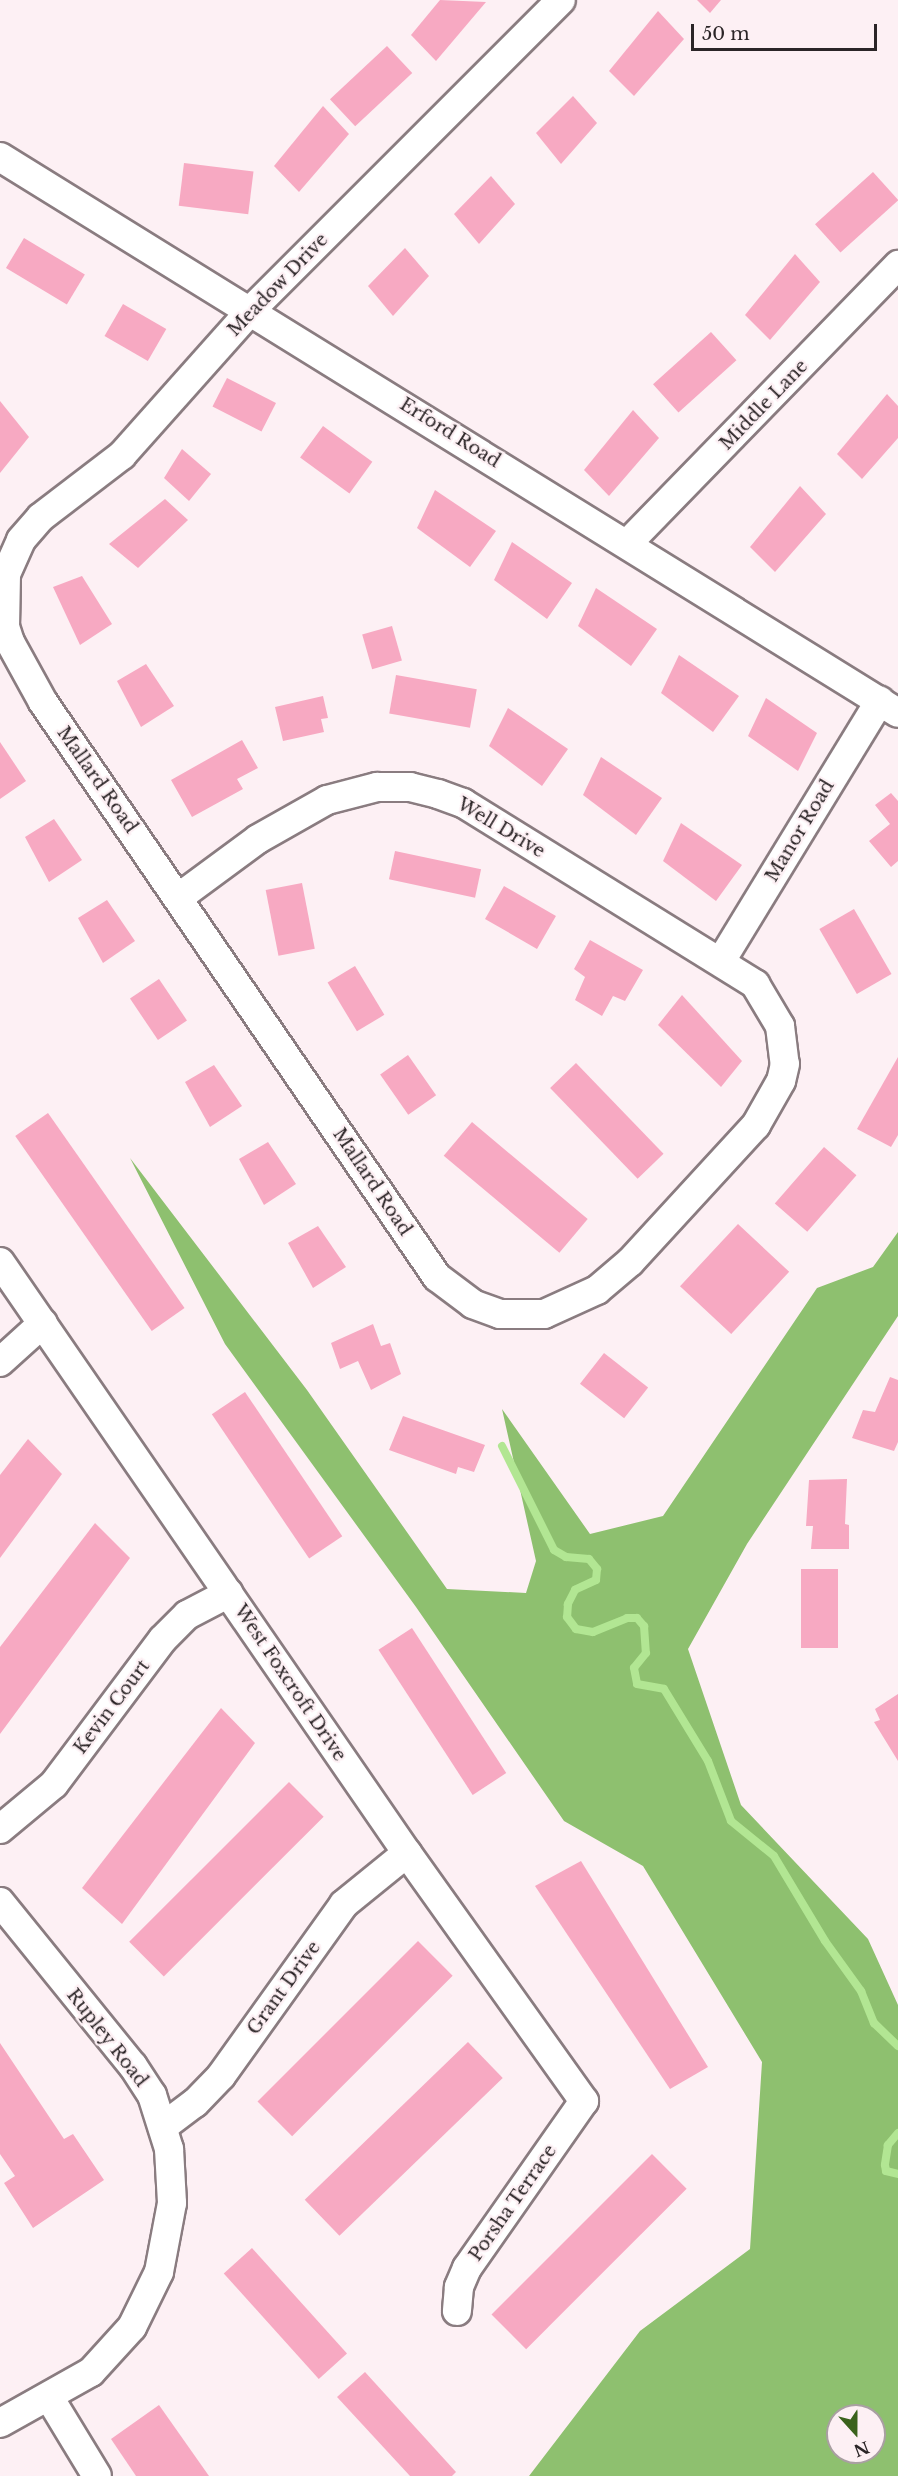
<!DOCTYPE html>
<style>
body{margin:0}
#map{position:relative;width:898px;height:2476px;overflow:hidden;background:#fdf0f4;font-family:"Libre Baskerville",serif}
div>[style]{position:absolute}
.forest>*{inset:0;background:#8ec06f}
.stream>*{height:8px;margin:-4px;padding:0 4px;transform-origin:4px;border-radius:4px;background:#b2e693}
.building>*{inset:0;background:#f7a9c2;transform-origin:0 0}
.roads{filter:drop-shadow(2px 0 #8a7c80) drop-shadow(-2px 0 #8a7c80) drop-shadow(0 2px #8a7c80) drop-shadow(0 -2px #8a7c80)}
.minor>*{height:28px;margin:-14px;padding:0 14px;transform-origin:14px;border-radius:14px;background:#fff}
span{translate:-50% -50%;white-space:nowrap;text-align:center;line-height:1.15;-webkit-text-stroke:4.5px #fdf0f4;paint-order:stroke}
.street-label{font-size:18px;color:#2b2527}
.north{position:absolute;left:826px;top:2404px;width:60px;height:60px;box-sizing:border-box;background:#fdf0f4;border:2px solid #a99fa2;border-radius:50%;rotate:159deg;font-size:16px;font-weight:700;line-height:24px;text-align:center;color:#2b2527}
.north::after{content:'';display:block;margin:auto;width:21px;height:27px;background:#3a621c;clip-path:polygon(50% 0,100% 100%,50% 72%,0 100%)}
.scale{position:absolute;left:691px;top:24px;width:186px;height:27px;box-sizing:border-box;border:3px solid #2b2527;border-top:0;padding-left:8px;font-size:18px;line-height:21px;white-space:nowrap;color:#2b2527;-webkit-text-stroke:4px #fdf0f4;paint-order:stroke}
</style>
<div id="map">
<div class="forest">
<i style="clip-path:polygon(evenodd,130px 1158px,307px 1390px,447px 1589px,526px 1593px,536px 1561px,502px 1409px,590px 1534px,663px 1516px,817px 1288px,873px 1267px,898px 1232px,898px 1316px,747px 1544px,688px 1649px,741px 1805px,868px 1939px,898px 2005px,898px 2476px,529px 2476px,640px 2331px,750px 2249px,762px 2062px,643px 1866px,564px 1821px,416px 1607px,225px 1344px,130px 1158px,838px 2416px,874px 2416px,874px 2452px,838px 2452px,838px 2416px)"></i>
</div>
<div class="stream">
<i style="left:502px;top:1446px;width:116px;rotate:63.4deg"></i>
<i style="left:554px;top:1550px;width:14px;rotate:30deg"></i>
<i style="left:566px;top:1557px;width:23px;rotate:5deg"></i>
<i style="left:589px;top:1559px;width:13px;rotate:51deg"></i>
<i style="left:597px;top:1569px;width:11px;rotate:95deg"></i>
<i style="left:596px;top:1580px;width:23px;rotate:155deg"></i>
<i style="left:575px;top:1590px;width:16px;rotate:117deg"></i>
<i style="left:568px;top:1604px;width:13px;rotate:94deg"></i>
<i style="left:567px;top:1617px;width:15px;rotate:53deg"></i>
<i style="left:576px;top:1629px;width:17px;rotate:10deg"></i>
<i style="left:593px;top:1632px;width:37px;rotate:-22deg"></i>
<i style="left:627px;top:1618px;width:10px"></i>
<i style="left:637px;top:1618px;width:11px;rotate:49deg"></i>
<i style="left:644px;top:1626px;width:27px;rotate:86deg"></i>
<i style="left:646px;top:1653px;width:19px;rotate:129deg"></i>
<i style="left:634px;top:1668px;width:16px;rotate:79deg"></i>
<i style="left:637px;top:1684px;width:27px;rotate:10deg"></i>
<i style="left:664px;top:1689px;width:84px;rotate:58.6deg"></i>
<i style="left:708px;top:1761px;width:64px;rotate:69deg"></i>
<i style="left:731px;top:1821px;width:55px;rotate:39.1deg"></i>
<i style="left:774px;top:1856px;width:99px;rotate:59deg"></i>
<i style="left:825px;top:1941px;width:62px;rotate:54.2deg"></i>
<i style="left:861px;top:1991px;width:35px;rotate:68deg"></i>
<i style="left:874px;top:2023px;width:33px;rotate:44deg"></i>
<i style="left:898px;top:2133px;width:16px;rotate:130deg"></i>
<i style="left:888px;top:2145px;width:20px;rotate:99deg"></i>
<i style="left:885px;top:2165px;width:6px;rotate:81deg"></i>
<i style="left:886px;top:2171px;width:12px;rotate:14deg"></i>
</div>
<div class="building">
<i style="clip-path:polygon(440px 0,486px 2px,436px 61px,411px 35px)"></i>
<i style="clip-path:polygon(697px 0,721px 0,710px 13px)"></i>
<i style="clip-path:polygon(658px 11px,684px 39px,634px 96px,609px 71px)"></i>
<i style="left:387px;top:46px;width:37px;height:78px;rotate:47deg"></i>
<i style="clip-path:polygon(573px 96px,597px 123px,561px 164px,536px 133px)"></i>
<i style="clip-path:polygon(323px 106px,349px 134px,299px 192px,274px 166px)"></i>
<i style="left:184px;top:163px;width:70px;height:43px;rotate:7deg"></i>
<i style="left:873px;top:172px;width:38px;height:78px;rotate:48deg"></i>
<i style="clip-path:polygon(491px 176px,515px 204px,479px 244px,454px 214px)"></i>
<i style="left:24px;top:238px;width:71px;height:35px;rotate:31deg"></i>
<i style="clip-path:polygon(405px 248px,429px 276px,393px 316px,368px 286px)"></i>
<i style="clip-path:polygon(795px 254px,820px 282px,770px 340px,745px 315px)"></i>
<i style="left:123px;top:304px;width:50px;height:37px;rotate:30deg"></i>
<i style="left:711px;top:332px;width:38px;height:78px;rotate:48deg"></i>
<i style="left:227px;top:378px;width:55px;height:32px;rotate:27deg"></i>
<i style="clip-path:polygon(887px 394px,898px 406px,898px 438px,862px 479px,837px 454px)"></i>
<i style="clip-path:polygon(0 401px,29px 437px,0 473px)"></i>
<i style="clip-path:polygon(633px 410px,659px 438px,609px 496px,584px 470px)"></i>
<i style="left:323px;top:426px;width:61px;height:39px;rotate:36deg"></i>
<i style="clip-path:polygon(182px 449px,211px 474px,189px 501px,164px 478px)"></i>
<i style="clip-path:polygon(800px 486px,826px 514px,775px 572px,750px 547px)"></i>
<i style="clip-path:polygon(435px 490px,496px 531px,470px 567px,417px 528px)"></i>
<i style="clip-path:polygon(165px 499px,188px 520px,138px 568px,109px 544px)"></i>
<i style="clip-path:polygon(512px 542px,572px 583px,547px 619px,494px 580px)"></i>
<i style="clip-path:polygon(82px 576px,112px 624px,80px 645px,53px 587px)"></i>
<i style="clip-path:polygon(596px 588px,657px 629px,631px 666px,578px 626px)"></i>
<i style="left:392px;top:626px;width:36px;height:31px;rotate:74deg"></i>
<i style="clip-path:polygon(679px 655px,739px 696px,713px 732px,661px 693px)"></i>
<i style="clip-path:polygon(146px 664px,174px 706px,141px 727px,117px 681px)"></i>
<i style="left:396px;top:675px;width:82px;height:39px;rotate:10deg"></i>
<i style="clip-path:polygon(323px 696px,328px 718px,321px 719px,324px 732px,283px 741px,275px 707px)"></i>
<i style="clip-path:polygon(766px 698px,817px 733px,798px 771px,748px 736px)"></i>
<i style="clip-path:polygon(508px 708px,568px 749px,542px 786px,489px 746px)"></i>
<i style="clip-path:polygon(242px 740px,258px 768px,237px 779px,243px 789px,192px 817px,171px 780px)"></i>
<i style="clip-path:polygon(0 742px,26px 781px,0 799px)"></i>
<i style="clip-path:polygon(601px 757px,662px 798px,636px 835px,583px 795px)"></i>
<i style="clip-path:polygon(891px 793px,898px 801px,898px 861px,891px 867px,869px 841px,890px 824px,875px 805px)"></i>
<i style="clip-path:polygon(54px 819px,82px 860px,49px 882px,25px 837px)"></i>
<i style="clip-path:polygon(681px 823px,742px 865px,716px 901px,663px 861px)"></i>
<i style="left:395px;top:851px;width:88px;height:29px;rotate:12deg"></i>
<i style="left:302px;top:883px;width:67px;height:37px;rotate:79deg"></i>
<i style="left:504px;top:886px;width:60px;height:38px;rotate:30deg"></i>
<i style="clip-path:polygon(107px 900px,135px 941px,103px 963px,78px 918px)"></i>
<i style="left:854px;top:909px;width:75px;height:40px;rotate:60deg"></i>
<i style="clip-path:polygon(590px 940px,643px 970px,625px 1001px,613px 996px,602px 1016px,575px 1000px,585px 977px,574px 969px)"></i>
<i style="left:355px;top:966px;width:57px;height:32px;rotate:59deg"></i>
<i style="left:159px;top:979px;width:50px;height:35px;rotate:56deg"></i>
<i style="clip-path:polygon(682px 995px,742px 1061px,721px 1087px,658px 1025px)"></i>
<i style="left:408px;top:1055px;width:49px;height:34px;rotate:55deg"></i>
<i style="clip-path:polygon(898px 1057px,898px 1135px,891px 1147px,857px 1129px)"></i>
<i style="left:576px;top:1063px;width:126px;height:36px;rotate:46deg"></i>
<i style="clip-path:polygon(214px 1065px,242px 1106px,210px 1127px,185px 1082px)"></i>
<i style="left:48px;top:1113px;width:238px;height:40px;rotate:55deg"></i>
<i style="left:472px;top:1122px;width:151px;height:44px;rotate:40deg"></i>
<i style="clip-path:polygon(268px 1142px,296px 1184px,264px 1205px,239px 1159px)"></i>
<i style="left:824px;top:1147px;width:43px;height:75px;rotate:41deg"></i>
<i style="left:738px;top:1224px;width:70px;height:85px;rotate:43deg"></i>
<i style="clip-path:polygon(318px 1226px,346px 1267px,313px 1288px,288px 1243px)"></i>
<i style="clip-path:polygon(373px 1324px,381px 1346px,390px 1343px,401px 1374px,371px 1390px,358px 1361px,340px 1369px,331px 1343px)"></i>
<i style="left:604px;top:1353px;width:56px;height:39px;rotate:38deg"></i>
<i style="clip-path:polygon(890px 1377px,898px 1380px,898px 1442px,894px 1451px,852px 1438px,863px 1410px,875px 1412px)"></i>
<i style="left:245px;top:1392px;width:174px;height:40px;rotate:56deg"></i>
<i style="clip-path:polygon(403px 1416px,485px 1445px,474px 1472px,458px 1467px,456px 1474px,389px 1450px)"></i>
<i style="clip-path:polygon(28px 1439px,62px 1474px,0 1558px,0 1475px)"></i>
<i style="clip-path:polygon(847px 1479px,845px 1524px,849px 1525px,849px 1549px,811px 1549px,813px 1526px,806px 1526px,809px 1480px)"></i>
<i style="clip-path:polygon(95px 1523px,130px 1558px,0 1734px,0 1647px)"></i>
<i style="left:801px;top:1569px;width:37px;height:79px"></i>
<i style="left:412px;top:1628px;width:173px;height:40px;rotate:57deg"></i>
<i style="clip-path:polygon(898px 1694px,898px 1761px,874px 1722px,880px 1720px,875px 1709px)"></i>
<i style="clip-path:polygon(221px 1708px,255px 1743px,122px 1924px,82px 1888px)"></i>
<i style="left:289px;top:1782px;width:49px;height:226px;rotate:45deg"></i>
<i style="clip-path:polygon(581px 1861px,708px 2067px,670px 2089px,535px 1886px)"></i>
<i style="left:418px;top:1941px;width:49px;height:227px;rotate:45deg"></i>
<i style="left:468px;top:2042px;width:50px;height:227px;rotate:46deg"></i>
<i style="clip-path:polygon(0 2043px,64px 2139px,73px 2134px,104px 2180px,33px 2228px,4px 2183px,15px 2176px,0 2154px)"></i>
<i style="left:652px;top:2154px;width:49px;height:227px;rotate:45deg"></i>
<i style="left:252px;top:2248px;width:142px;height:38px;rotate:48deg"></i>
<i style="clip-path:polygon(365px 2372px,456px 2472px,452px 2476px,410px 2476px,337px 2397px)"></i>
<i style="clip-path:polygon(159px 2405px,209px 2476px,136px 2476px,111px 2439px)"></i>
</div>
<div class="roads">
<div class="minor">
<i style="left:0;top:157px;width:1056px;rotate:31.76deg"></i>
<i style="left:628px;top:543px;width:388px;rotate:-45.8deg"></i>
<i style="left:178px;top:898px;width:99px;rotate:-36.4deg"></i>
<i style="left:258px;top:839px;width:79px;rotate:-29.5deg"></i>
<i style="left:327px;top:800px;width:52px;rotate:-14.6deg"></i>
<i style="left:377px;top:787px;width:33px"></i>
<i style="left:410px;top:787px;width:29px;rotate:14deg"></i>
<i style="left:438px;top:794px;width:27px;rotate:20deg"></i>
<i style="left:463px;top:803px;width:344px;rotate:31.8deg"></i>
<i style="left:755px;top:984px;width:49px;rotate:59.2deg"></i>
<i style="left:780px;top:1026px;width:38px;rotate:83deg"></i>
<i style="left:785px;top:1064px;width:17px;rotate:103deg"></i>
<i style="left:781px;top:1081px;width:51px;rotate:119.6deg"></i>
<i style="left:756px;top:1125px;width:186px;rotate:132.6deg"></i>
<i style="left:630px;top:1262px;width:43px;rotate:139.7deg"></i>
<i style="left:597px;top:1290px;width:58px;rotate:155.6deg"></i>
<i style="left:544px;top:1314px;width:44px;rotate:180deg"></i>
<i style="left:500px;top:1314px;width:29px;rotate:-160deg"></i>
<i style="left:473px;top:1304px;width:45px;rotate:-143.1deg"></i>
<i style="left:437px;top:1277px;width:697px;rotate:-124.42deg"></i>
<i style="left:43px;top:702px;width:68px;rotate:-118.8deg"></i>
<i style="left:10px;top:642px;width:16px;rotate:-108deg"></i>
<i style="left:5px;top:627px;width:53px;rotate:-88.9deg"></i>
<i style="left:6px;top:574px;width:37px;rotate:-66deg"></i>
<i style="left:21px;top:540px;width:30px;rotate:-49deg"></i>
<i style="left:41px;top:517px;width:102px;rotate:-37.4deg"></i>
<i style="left:122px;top:455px;width:194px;rotate:-48.3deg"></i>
<i style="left:251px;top:310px;width:438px;rotate:-45deg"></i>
<i style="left:721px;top:961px;width:305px;rotate:-58.6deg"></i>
<i style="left:0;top:1262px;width:718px;rotate:55.45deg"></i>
<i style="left:407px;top:1853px;width:305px;rotate:54.5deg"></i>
<i style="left:584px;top:2101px;width:204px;rotate:125deg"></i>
<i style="left:467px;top:2268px;width:21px;rotate:113deg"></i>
<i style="left:459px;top:2287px;width:24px;rotate:95deg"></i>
<i style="left:0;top:1362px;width:58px;rotate:-42.2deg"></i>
<i style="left:0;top:1829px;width:70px;rotate:-39.8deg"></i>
<i style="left:54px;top:1784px;width:181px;rotate:-53.1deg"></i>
<i style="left:163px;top:1639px;width:34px;rotate:-45deg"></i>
<i style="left:187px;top:1615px;width:47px;rotate:-27.6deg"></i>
<i style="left:0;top:1902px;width:211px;rotate:51deg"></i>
<i style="left:133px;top:2066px;width:35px;rotate:57deg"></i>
<i style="left:152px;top:2095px;width:57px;rotate:72.5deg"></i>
<i style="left:169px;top:2149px;width:54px;rotate:86.8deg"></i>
<i style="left:172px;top:2203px;width:70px;rotate:100.7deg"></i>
<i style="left:159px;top:2272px;width:61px;rotate:116.1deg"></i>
<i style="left:132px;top:2327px;width:61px;rotate:132.3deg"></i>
<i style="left:91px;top:2372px;width:104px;rotate:150.7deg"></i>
<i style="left:164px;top:2126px;width:39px;rotate:-37deg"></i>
<i style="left:195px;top:2103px;width:37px;rotate:-46deg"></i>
<i style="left:221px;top:2076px;width:211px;rotate:-54.4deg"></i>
<i style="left:344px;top:1904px;width:81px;rotate:-39deg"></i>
<i style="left:49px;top:2397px;width:92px;rotate:58.7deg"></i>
</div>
</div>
<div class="street-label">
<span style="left:278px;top:285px;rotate:-46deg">Meadow Drive</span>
<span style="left:764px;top:405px;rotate:-46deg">Middle Lane</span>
<span style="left:450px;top:433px;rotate:32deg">Erford Road</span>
<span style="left:97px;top:780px;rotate:55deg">Mallard Road</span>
<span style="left:501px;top:828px;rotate:31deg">Well Drive</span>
<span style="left:800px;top:831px;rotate:-59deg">Manor Road</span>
<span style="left:372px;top:1182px;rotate:56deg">Mallard Road</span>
<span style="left:290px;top:1683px;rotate:56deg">West Foxcroft Drive</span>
<span style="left:112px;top:1707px;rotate:-53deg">Kevin Court</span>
<span style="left:284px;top:1988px;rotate:-54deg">Grant Drive</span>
<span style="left:107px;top:2038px;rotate:52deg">Rupley Road</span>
<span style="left:513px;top:2203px;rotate:-55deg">Porsha Terrace</span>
</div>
<div class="north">N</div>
<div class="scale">50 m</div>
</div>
